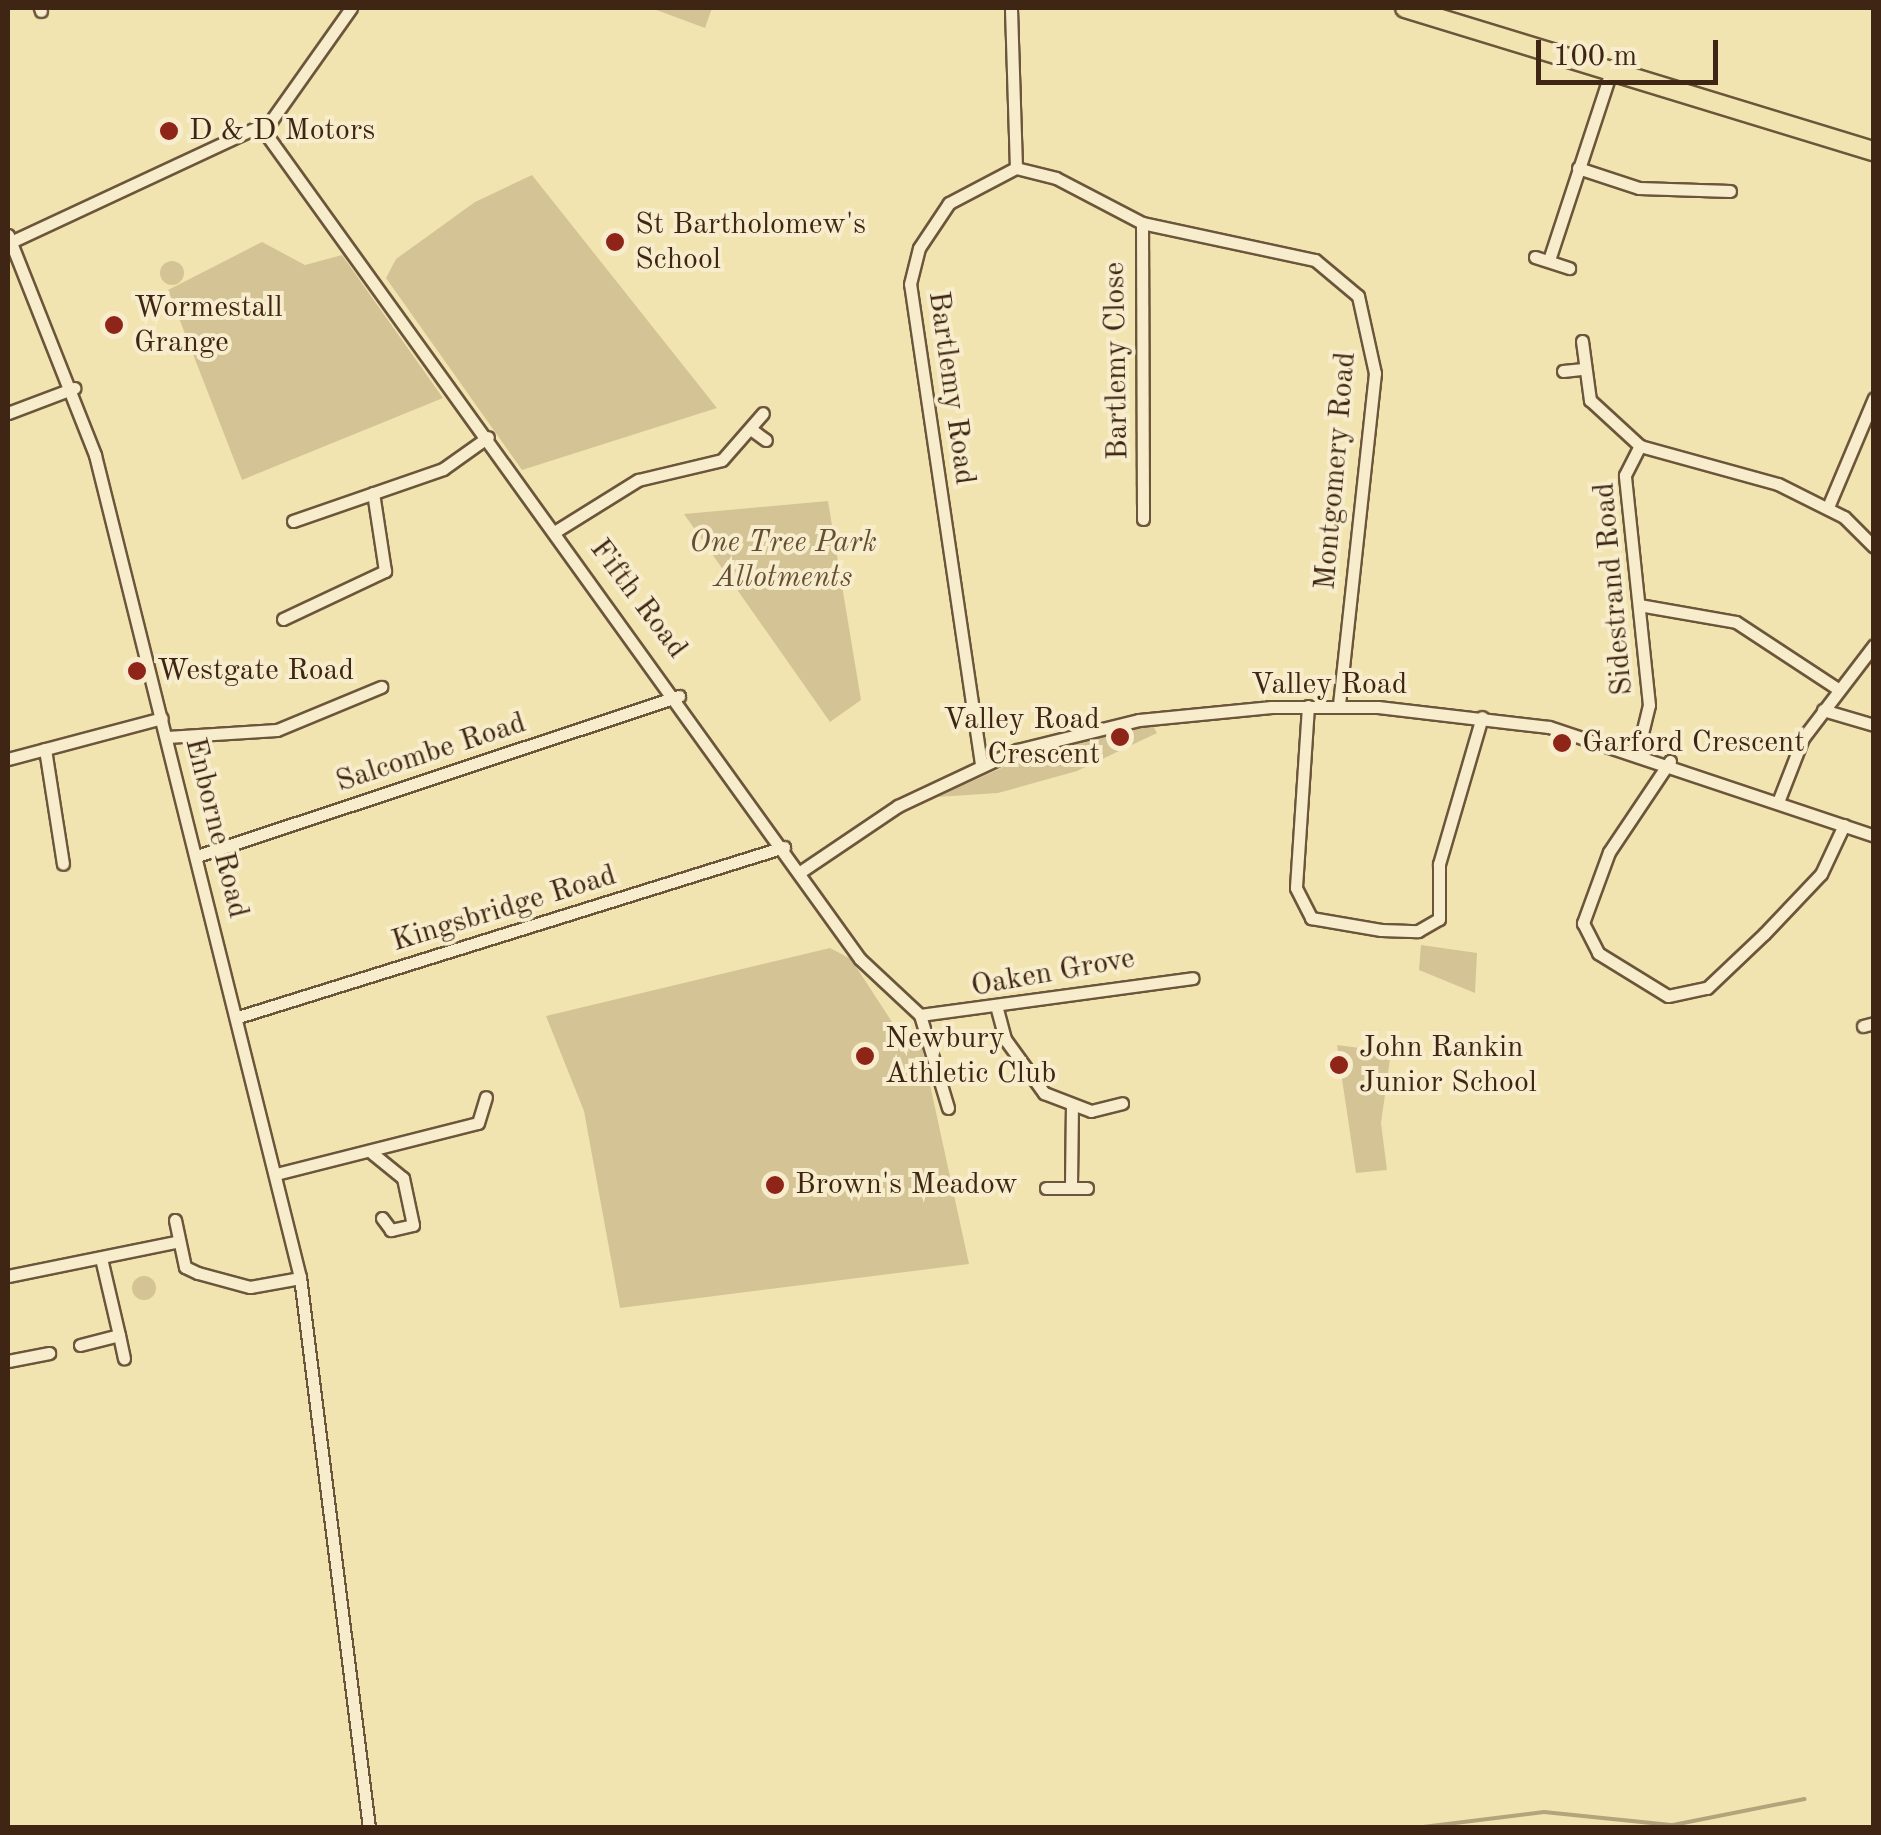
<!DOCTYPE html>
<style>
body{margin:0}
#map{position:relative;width:1881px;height:1835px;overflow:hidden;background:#f2e4b0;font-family:"Old Standard TT",serif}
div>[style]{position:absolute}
.green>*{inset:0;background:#d4c495}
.round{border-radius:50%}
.stream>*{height:4px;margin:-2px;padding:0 2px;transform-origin:2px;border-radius:2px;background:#b5a37b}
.roads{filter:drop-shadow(2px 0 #6c563b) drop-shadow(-2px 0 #6c563b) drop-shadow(0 2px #6c563b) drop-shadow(0 -2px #6c563b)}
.minor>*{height:11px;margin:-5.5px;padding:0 5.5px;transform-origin:5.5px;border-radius:5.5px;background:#f7edcc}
.primary>*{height:18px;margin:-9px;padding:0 9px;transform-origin:9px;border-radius:9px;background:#f2e4b0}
.dots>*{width:28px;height:28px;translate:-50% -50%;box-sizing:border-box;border:5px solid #f7edcc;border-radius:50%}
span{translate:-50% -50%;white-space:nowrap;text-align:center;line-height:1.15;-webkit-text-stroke:8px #f7edcc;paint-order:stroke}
.poi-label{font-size:30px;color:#3f2614}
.left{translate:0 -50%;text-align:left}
.right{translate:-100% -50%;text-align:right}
.street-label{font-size:30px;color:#3f2614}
.park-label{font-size:30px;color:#644e34;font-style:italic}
.frame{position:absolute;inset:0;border:10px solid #3f2614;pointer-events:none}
.scale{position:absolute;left:1536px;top:40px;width:182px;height:45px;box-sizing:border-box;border:5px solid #3f2614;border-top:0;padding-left:12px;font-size:30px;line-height:35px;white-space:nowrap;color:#3f2614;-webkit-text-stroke:8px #f7edcc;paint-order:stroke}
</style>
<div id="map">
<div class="green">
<i style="clip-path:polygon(651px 8px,712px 8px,705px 28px)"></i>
<i style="clip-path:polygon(532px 175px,717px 408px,522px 470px,386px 278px,396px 259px,475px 202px)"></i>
<i style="clip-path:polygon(262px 242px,305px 265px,342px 255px,443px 398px,242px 480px,168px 290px)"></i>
<i class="round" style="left:160px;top:261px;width:24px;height:24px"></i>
<i style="clip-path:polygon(828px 501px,861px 700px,830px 722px,684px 514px)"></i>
<i style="clip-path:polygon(1152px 724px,1157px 733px,1077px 771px,998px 793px,937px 797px,1046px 748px)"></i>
<i style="clip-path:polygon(1421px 945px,1477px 953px,1475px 993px,1419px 970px)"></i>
<i style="clip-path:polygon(830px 948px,851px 959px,896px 1028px,893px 1040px,919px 1034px,969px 1264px,620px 1308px,584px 1111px,546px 1016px)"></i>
<i style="clip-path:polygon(1337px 1045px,1391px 1052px,1381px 1123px,1387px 1170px,1356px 1173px)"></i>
<i class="round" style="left:132px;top:1276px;width:24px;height:24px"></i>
</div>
<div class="stream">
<i style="left:1415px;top:1828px;width:130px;rotate:-7.1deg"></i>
<i style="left:1544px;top:1812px;width:130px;rotate:5.8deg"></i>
<i style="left:1673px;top:1825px;width:134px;rotate:-11.2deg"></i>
</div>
<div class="roads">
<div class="minor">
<i style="left:40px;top:8px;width:3px;rotate:72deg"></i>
<i style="left:261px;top:127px;width:1025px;rotate:54.25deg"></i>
<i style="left:860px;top:959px;width:82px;rotate:43deg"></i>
<i style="left:920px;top:1015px;width:97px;rotate:73.2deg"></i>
<i style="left:1016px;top:168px;width:41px;rotate:14deg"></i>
<i style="left:1056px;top:178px;width:97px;rotate:27.6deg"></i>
<i style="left:1142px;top:223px;width:296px;rotate:89.8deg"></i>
<i style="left:1578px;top:168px;width:64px;rotate:18.2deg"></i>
<i style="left:1639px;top:188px;width:91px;rotate:1.9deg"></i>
<i style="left:1142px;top:223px;width:177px;rotate:12.1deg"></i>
<i style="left:1315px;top:260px;width:56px;rotate:39.9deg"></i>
<i style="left:1358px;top:296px;width:79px;rotate:77.6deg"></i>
<i style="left:1375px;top:373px;width:334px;rotate:96.2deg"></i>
<i style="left:8px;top:235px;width:237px;rotate:68.4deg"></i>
<i style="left:95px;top:455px;width:847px;rotate:76deg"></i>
<i style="left:300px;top:1277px;width:555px;rotate:82.86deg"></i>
<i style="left:11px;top:242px;width:287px;rotate:-25deg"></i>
<i style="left:271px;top:121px;width:138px;rotate:-54.7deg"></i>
<i style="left:1535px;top:257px;width:36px;rotate:18deg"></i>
<i style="left:1549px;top:260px;width:199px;rotate:-71.8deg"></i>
<i style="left:1582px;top:341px;width:60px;rotate:82.3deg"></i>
<i style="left:1590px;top:400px;width:68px;rotate:42.6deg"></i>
<i style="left:1563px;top:371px;width:18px;rotate:-6deg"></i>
<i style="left:8px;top:413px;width:71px;rotate:-20.7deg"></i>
<i style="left:752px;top:430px;width:17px;rotate:36deg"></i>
<i style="left:1828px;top:507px;width:118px;rotate:-67.1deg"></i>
<i style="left:293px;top:521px;width:159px;rotate:-19.1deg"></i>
<i style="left:443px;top:469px;width:55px;rotate:-35.4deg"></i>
<i style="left:556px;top:531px;width:97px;rotate:-31.9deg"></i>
<i style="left:638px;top:480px;width:86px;rotate:-13.4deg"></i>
<i style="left:722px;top:460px;width:62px;rotate:-48.9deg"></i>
<i style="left:1639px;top:605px;width:98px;rotate:9.9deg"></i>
<i style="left:1736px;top:622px;width:122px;rotate:33.3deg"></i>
<i style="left:283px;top:619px;width:113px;rotate:-25.2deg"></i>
<i style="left:385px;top:571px;width:79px;rotate:-98.7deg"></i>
<i style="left:1308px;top:706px;width:182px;rotate:93.8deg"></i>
<i style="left:1296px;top:888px;width:34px;rotate:63deg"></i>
<i style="left:1311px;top:918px;width:71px;rotate:9.7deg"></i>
<i style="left:1381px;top:930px;width:37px;rotate:2deg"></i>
<i style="left:1418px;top:931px;width:24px;rotate:-30deg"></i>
<i style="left:1439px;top:919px;width:55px;rotate:-90deg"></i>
<i style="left:1439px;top:864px;width:153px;rotate:-73.7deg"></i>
<i style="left:1823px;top:710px;width:53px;rotate:16.4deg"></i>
<i style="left:167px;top:737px;width:110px;rotate:-3.6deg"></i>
<i style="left:277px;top:730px;width:113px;rotate:-22.5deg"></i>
<i style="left:45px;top:749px;width:116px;rotate:81.1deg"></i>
<i style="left:1638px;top:750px;width:46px;rotate:-76.3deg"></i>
<i style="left:1649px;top:705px;width:231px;rotate:-96deg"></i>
<i style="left:1625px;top:475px;width:33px;rotate:-63deg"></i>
<i style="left:1640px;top:446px;width:143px;rotate:15.4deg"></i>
<i style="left:1778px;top:484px;width:74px;rotate:26.6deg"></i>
<i style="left:1844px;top:517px;width:42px;rotate:45deg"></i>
<i style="left:8px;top:759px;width:159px;rotate:-14.9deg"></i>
<i style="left:1670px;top:761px;width:110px;rotate:123.8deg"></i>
<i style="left:1609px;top:852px;width:76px;rotate:110.1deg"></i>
<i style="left:1583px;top:923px;width:34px;rotate:63deg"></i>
<i style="left:1598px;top:953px;width:82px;rotate:31.6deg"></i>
<i style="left:1668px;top:996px;width:40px;rotate:-12deg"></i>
<i style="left:1707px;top:988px;width:79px;rotate:-43.5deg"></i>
<i style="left:1764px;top:934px;width:83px;rotate:-46.5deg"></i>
<i style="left:1821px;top:874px;width:54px;rotate:-64.9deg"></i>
<i style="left:981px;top:764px;width:485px;rotate:-98.4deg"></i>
<i style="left:910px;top:284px;width:37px;rotate:-76deg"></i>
<i style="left:919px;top:248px;width:54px;rotate:-56.3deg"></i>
<i style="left:949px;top:203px;width:76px;rotate:-27.6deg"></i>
<i style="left:1016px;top:168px;width:160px;rotate:-91.8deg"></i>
<i style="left:1778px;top:802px;width:69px;rotate:-68.7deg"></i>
<i style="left:1803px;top:738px;width:117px;rotate:-52.6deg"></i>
<i style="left:197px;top:856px;width:508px;rotate:-18.36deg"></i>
<i style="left:803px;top:870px;width:115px;rotate:-34deg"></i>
<i style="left:898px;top:806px;width:132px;rotate:-25.2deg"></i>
<i style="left:1017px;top:750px;width:126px;rotate:-13.8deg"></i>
<i style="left:1139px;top:720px;width:133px;rotate:-5.6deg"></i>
<i style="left:1271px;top:707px;width:107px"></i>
<i style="left:1378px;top:707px;width:172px;rotate:6.7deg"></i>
<i style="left:1549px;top:727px;width:343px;rotate:18.5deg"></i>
<i style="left:997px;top:1009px;width:31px;rotate:75deg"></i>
<i style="left:1005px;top:1039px;width:67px;rotate:54.2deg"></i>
<i style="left:1044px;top:1093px;width:50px;rotate:21deg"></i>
<i style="left:1091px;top:1111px;width:32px;rotate:-14deg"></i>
<i style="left:920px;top:1015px;width:275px;rotate:-7.7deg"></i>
<i style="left:238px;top:1017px;width:572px;rotate:-17.29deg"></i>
<i style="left:1863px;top:1026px;width:11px;rotate:-15deg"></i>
<i style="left:372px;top:1153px;width:40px;rotate:39deg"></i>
<i style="left:403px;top:1178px;width:48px;rotate:78deg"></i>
<i style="left:413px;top:1225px;width:23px;rotate:167deg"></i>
<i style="left:391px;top:1230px;width:15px;rotate:-127deg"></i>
<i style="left:276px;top:1174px;width:208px;rotate:-14.2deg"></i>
<i style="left:478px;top:1123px;width:27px;rotate:-73deg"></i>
<i style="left:1071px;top:1185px;width:80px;rotate:-89.3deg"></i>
<i style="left:1046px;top:1188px;width:41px"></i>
<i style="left:175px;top:1220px;width:48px;rotate:78deg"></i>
<i style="left:185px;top:1267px;width:14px;rotate:25deg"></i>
<i style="left:198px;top:1273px;width:54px;rotate:15.1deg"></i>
<i style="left:250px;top:1287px;width:51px;rotate:-10.2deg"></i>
<i style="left:8px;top:1276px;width:170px;rotate:-11.5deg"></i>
<i style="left:119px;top:1335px;width:24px;rotate:78deg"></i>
<i style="left:80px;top:1345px;width:40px;rotate:-14.4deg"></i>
<i style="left:119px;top:1335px;width:79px;rotate:-103.2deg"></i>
<i style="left:8px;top:1361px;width:42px;rotate:-11deg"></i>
</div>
<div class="primary">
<i style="left:1405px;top:8px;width:490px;rotate:17deg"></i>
</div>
</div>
<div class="dots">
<i style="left:169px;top:131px;background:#8f2418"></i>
<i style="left:615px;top:242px;background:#8f2418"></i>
<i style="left:114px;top:325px;background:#8f2418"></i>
<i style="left:137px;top:671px;background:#8f2418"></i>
<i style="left:1120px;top:737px;background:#8f2418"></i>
<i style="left:1562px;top:743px;background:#8f2418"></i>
<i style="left:865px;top:1056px;background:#8f2418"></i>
<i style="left:1339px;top:1065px;background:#8f2418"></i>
<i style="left:775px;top:1185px;background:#8f2418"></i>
</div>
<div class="poi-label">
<span class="left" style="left:189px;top:131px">D &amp; D Motors</span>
<span class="left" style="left:635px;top:242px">St Bartholomew's<br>School</span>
<span class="left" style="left:134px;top:325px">Wormestall<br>Grange</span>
<span class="left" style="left:157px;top:671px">Westgate Road</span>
<span class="right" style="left:1100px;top:737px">Valley Road<br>Crescent</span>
<span class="left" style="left:1582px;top:743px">Garford Crescent</span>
<span class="left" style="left:885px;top:1056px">Newbury<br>Athletic Club</span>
<span class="left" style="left:1359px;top:1065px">John Rankin<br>Junior School</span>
<span class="left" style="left:795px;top:1185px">Brown's Meadow</span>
</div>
<div class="street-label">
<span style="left:1117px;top:361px;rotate:-91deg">Bartlemy Close</span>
<span style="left:951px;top:388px;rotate:82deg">Bartlemy Road</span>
<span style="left:1336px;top:471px;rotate:-85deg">Montgomery Road</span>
<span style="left:1614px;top:589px;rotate:-95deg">Sidestrand Road</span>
<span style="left:638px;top:599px;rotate:53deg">Fifth Road</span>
<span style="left:1329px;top:685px">Valley Road</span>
<span style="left:431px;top:753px;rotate:-18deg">Salcombe Road</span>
<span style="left:216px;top:828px;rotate:76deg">Enborne Road</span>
<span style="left:504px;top:909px;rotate:-17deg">Kingsbridge Road</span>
<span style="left:1053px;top:973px;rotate:-10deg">Oaken Grove</span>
</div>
<div class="park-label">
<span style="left:783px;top:560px">One Tree Park<br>Allotments</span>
</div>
<div class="frame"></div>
<div class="scale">100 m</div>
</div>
